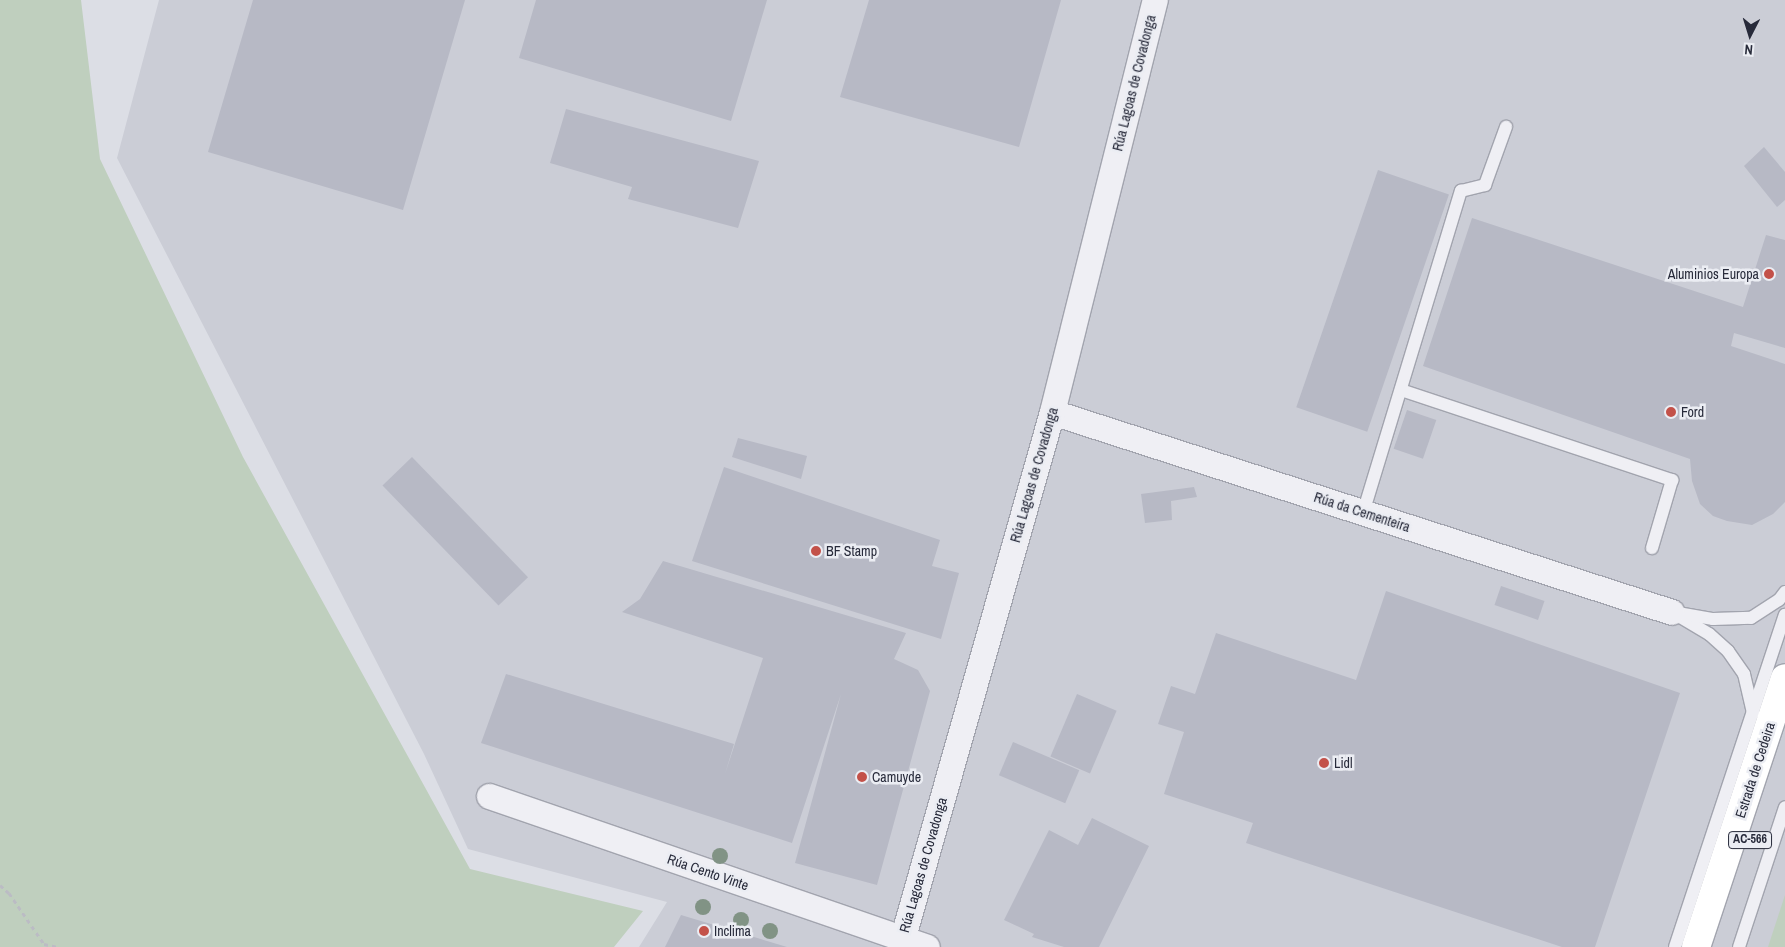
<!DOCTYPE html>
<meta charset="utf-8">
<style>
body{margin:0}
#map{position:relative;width:1785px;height:947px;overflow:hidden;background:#dcdee5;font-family:"Archivo Narrow",sans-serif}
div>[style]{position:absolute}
.built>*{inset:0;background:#cbcdd6}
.green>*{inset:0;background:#bfcfbe}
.building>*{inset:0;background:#b7b9c5;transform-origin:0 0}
.path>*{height:3px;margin-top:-1.5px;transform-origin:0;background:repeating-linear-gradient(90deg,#bbbcc4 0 4px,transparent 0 8px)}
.roads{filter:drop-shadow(1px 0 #a2a4ae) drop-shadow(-1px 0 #a2a4ae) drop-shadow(0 1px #a2a4ae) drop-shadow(0 -1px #a2a4ae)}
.service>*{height:12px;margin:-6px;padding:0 6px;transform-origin:6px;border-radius:6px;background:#efeff4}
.minor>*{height:25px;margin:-12.5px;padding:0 12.5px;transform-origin:12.5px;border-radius:12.5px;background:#efeff4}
.primary>*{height:28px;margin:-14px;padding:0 14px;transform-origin:14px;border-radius:14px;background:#fff}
.trees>*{width:16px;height:16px;margin:-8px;border-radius:50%;background:#819385}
.dots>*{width:14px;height:14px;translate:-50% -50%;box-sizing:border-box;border:2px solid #ebedf3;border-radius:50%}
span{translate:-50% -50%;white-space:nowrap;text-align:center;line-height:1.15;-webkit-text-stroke:5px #ebedf3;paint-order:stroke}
.shield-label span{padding:1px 4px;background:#ebedf3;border:1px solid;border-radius:4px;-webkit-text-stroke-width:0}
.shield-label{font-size:12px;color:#272a3a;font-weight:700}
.street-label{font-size:14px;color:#272a3a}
.poi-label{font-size:14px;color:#272a3a}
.right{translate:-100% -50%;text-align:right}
.left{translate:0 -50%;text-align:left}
.north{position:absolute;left:1725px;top:10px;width:50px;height:50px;-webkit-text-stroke:4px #ebedf3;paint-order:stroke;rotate:185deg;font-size:14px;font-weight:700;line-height:20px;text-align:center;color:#272a3a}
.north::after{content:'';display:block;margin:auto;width:18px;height:22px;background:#272a3a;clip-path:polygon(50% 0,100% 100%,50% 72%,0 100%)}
</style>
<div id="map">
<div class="built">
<i style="clip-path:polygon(159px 0,1785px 0,1785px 947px,639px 947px,667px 902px,468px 849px,424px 754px,117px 158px)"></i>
</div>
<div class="green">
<i style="clip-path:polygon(0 0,81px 0,100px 159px,243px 457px,470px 869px,643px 911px,614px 947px,0 947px)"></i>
<i style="clip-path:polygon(1785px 895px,1785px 947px,1768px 947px)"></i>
</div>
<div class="building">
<i style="clip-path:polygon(253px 0,465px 0,403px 210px,208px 152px)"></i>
<i style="clip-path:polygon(536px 0,767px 0,731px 121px,519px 58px)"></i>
<i style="clip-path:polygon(869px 0,1061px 0,1019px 147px,840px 97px)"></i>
<i style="clip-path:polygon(566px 109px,759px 161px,738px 228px,628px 199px,632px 187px,550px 163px)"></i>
<i style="clip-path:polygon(1764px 147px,1785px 172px,1785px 200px,1777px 207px,1744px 166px)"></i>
<i style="left:1378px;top:170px;width:75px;height:251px;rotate:19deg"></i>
<i style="clip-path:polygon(1472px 218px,1743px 307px,1766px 235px,1785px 240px,1785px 348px,1734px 333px,1731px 346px,1785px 364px,1785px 502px,1773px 514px,1752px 525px,1727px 521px,1713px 516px,1700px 504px,1692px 481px,1690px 459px,1423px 366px)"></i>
<i style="left:1407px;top:410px;width:31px;height:41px;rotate:19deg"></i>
<i style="clip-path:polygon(738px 438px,807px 456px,801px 479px,732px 457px)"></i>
<i style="left:412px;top:457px;width:167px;height:41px;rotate:46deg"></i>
<i style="clip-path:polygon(724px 467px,940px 540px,932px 566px,959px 573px,941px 639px,692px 561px)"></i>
<i style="clip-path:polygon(1194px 487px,1197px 497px,1171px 501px,1172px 520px,1145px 523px,1141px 494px)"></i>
<i style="clip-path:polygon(663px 561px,906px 633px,894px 659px,918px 670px,930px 691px,877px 885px,795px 863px,841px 694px,792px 843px,481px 743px,506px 674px,734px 744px,725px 774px,763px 658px,622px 612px,640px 599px)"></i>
<i style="left:1501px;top:586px;width:46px;height:20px;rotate:19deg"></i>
<i style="clip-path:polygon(1386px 591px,1680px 693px,1595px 947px,1562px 947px,1246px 843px,1253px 823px,1164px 794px,1184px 732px,1158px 724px,1171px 686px,1195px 694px,1216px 633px,1356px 680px)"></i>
<i style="left:1077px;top:694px;width:43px;height:68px;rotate:23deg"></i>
<i style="left:1013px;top:742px;width:72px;height:36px;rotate:23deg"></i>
<i style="clip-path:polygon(1092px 818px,1149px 846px,1099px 947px,1064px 947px,1032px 937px,1034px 934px,1004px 920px,1049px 830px,1078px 845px)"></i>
<i style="clip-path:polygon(681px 915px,787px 947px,665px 947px)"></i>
</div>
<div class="path">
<i style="left:0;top:885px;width:12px;rotate:42deg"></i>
<i style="left:9px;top:893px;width:62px;rotate:55.5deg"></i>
<i style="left:44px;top:944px;width:14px;rotate:12deg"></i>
</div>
<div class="roads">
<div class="service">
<i style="left:1401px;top:390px;width:286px;rotate:18.4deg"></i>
<i style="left:1672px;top:480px;width:71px;rotate:106.4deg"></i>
<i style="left:1363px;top:513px;width:337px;rotate:-73.1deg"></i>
<i style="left:1461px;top:191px;width:25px;rotate:-14deg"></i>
<i style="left:1485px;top:185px;width:62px;rotate:-70.1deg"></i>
<i style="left:1753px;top:713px;width:40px;rotate:-103deg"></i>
<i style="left:1744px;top:674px;width:28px;rotate:-125deg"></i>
<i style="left:1728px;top:651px;width:25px;rotate:-138deg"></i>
<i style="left:1709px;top:634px;width:43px;rotate:-149.3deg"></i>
<i style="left:1672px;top:612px;width:42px;rotate:9.7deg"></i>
<i style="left:1713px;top:619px;width:38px;rotate:-2deg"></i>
<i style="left:1751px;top:618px;width:33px;rotate:-33deg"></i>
<i style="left:1779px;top:600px;width:10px;rotate:-53deg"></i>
<i style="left:1675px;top:947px;width:350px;rotate:-71.7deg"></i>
<i style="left:1739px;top:947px;width:147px;rotate:-71.8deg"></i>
</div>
<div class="minor">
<i style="left:1052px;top:412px;width:651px;rotate:17.88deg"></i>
<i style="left:489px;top:796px;width:463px;rotate:19deg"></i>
<i style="left:900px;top:947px;width:556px;rotate:-74.14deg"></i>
<i style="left:1052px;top:412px;width:425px;rotate:-76deg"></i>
</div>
<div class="primary">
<i style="left:1696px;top:947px;width:283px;rotate:-71.7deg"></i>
</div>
</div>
<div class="trees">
<i style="left:720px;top:856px"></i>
<i style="left:703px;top:907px"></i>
<i style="left:741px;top:920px"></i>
<i style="left:770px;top:931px"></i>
</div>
<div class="dots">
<i style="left:1769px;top:274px;background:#c35149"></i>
<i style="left:1671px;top:412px;background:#c35149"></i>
<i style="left:816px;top:551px;background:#c35149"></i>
<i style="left:1324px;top:763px;background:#c35149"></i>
<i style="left:862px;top:777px;background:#c35149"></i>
<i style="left:704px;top:931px;background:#c35149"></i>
</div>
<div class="shield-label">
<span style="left:1750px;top:840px">AC-566</span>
</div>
<div class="street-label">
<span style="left:1134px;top:83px;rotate:-76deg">Rúa Lagoas de Covadonga</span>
<span style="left:1034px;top:475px;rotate:-74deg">Rúa Lagoas de Covadonga</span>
<span style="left:1362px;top:512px;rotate:18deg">Rúa da Cementeira</span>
<span style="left:1755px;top:770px;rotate:-72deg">Estrada de Cedeira</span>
<span style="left:923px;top:865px;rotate:-74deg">Rúa Lagoas de Covadonga</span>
<span style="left:708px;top:872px;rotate:19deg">Rúa Cento Vinte</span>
</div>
<div class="poi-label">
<span class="right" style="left:1759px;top:274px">Aluminios Europa</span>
<span class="left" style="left:1681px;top:412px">Ford</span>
<span class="left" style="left:826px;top:551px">BF Stamp</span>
<span class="left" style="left:1334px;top:763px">Lidl</span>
<span class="left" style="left:872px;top:777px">Camuyde</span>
<span class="left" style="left:714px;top:931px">Inclima</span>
</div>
<div class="north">N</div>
</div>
